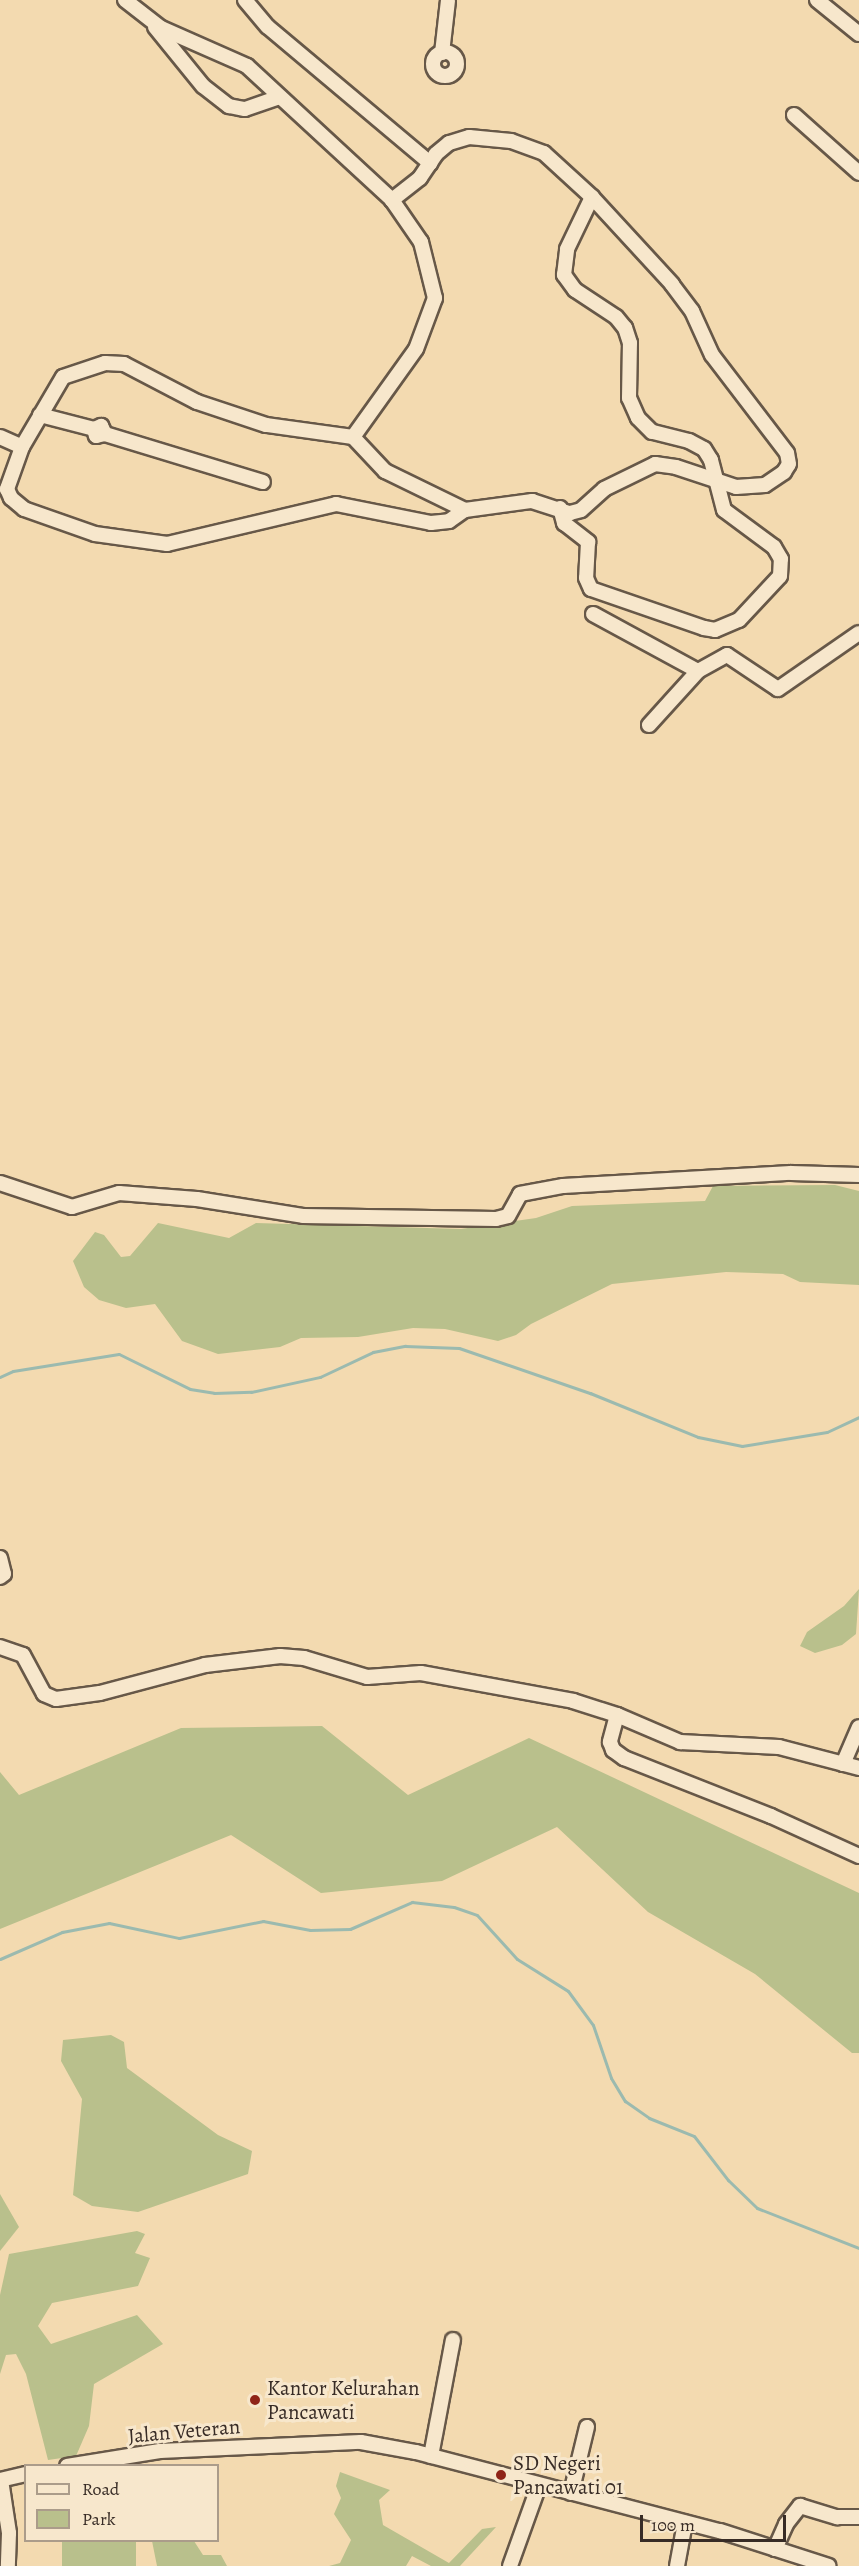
<!DOCTYPE html>
<style>
body{margin:0}
#map{position:relative;width:859px;height:2566px;overflow:hidden;background:#f3dab0;font-family:Alegreya,serif}
div>[style]{position:absolute}
.green>*{inset:0;background:#b9c08c;transform-origin:0 0}
.stream>*{height:3px;margin:-1.5px;padding:0 1.5px;transform-origin:1.5px;border-radius:1.5px;background:#9bbaaf}
.roads{filter:drop-shadow(2px 0 #675848) drop-shadow(-2px 0 #675848) drop-shadow(0 2px #675848) drop-shadow(0 -2px #675848)}
.minor>*{height:14px;margin:-7px;padding:0 7px;transform-origin:7px;border-radius:7px;background:#f7e7cc}
.minor>.ring{margin:-7px;padding:0;box-sizing:content-box;background:none;border:14px solid #f7e7cc;border-radius:50%}
.dots>*{width:16px;height:16px;translate:-50% -50%;box-sizing:border-box;border:3px solid #f7e7cc;border-radius:50%}
span{translate:-50% -50%;white-space:nowrap;text-align:center;line-height:1.15;-webkit-text-stroke:6px #f7e7cc;paint-order:stroke}
.poi-label{font-size:21px;color:#382c26}
.left{translate:0 -50%;text-align:left}
.street-label{font-size:21px;color:#382c26}
.legend{position:absolute;left:24px;top:2464px;width:195px;height:78px;box-sizing:border-box;background:#f7e7cc;border:2px solid #ab9c8a;margin:0;padding:8px 10px;list-style:none;font-size:18px;color:#382c26}
.legend li{display:flex;align-items:center;gap:12px;height:30px}
.legend b{width:30px;border:2px solid #ab9c8a}
.scale{position:absolute;left:640px;top:2515px;width:146px;height:27px;box-sizing:border-box;border:3px solid #382c26;border-top:0;padding-left:8px;font-size:18px;line-height:21px;white-space:nowrap;color:#382c26;-webkit-text-stroke:4px #f7e7cc;paint-order:stroke}
</style>
<div id="map">
<div class="green">
<i style="clip-path:polygon(835px 1185px,859px 1191px,859px 1285px,800px 1282px,783px 1274px,726px 1272px,612px 1284px,531px 1324px,516px 1335px,498px 1341px,445px 1329px,413px 1328px,358px 1337px,301px 1338px,280px 1347px,218px 1354px,182px 1341px,155px 1304px,126px 1308px,99px 1300px,84px 1287px,73px 1261px,95px 1232px,104px 1235px,121px 1257px,130px 1256px,158px 1223px,229px 1238px,256px 1223px,461px 1229px,536px 1218px,572px 1206px,705px 1201px,713px 1186px)"></i>
<i style="clip-path:polygon(859px 1589px,856px 1634px,842px 1645px,815px 1653px,800px 1646px,807px 1632px,844px 1606px)"></i>
<i style="clip-path:polygon(322px 1726px,408px 1795px,529px 1738px,859px 1893px,859px 2053px,852px 2053px,755px 1974px,648px 1912px,557px 1827px,442px 1881px,321px 1893px,231px 1835px,0 1929px,0 1772px,19px 1795px,181px 1728px)"></i>
<i style="clip-path:polygon(111px 2035px,124px 2042px,127px 2068px,218px 2135px,252px 2151px,248px 2174px,138px 2212px,92px 2206px,73px 2195px,82px 2099px,61px 2061px,63px 2040px)"></i>
<i style="clip-path:polygon(0 2194px,19px 2227px,0 2251px)"></i>
<i style="clip-path:polygon(137px 2231px,145px 2234px,135px 2253px,150px 2258px,138px 2286px,52px 2303px,38px 2326px,51px 2344px,137px 2315px,163px 2344px,94px 2384px,89px 2426px,76px 2456px,48px 2460px,26px 2374px,16px 2354px,6px 2355px,0 2374px,0 2295px,9px 2254px)"></i>
<i style="clip-path:polygon(340px 2472px,390px 2490px,379px 2500px,383px 2525px,449px 2563px,482px 2529px,496px 2527px,460px 2566px,431px 2566px,412px 2556px,406px 2566px,329px 2566px,340px 2563px,351px 2540px,334px 2514px,341px 2498px,336px 2486px)"></i>
<i style="left:62px;top:2541px;width:74px;height:25px"></i>
<i style="clip-path:polygon(152px 2541px,194px 2541px,203px 2555px,221px 2555px,227px 2566px,157px 2566px)"></i>
</div>
<div class="stream">
<i style="left:0;top:1377px;width:14px;rotate:-25deg"></i>
<i style="left:13px;top:1371px;width:107px;rotate:-9.1deg"></i>
<i style="left:119px;top:1354px;width:79px;rotate:26.2deg"></i>
<i style="left:190px;top:1389px;width:24px;rotate:9deg"></i>
<i style="left:214px;top:1393px;width:37px;rotate:-2deg"></i>
<i style="left:251px;top:1392px;width:71px;rotate:-12.3deg"></i>
<i style="left:320px;top:1377px;width:59px;rotate:-25.3deg"></i>
<i style="left:373px;top:1352px;width:33px;rotate:-11deg"></i>
<i style="left:405px;top:1346px;width:54px;rotate:2.1deg"></i>
<i style="left:459px;top:1348px;width:139px;rotate:19deg"></i>
<i style="left:590px;top:1393px;width:117px;rotate:22.2deg"></i>
<i style="left:698px;top:1437px;width:45px;rotate:11.6deg"></i>
<i style="left:742px;top:1446px;width:86px;rotate:-9.4deg"></i>
<i style="left:827px;top:1432px;width:35px;rotate:-25deg"></i>
<i style="left:0;top:1959px;width:68px;rotate:-23.5deg"></i>
<i style="left:62px;top:1932px;width:48px;rotate:-10.8deg"></i>
<i style="left:109px;top:1923px;width:72px;rotate:12.1deg"></i>
<i style="left:179px;top:1938px;width:86px;rotate:-11.4deg"></i>
<i style="left:263px;top:1921px;width:48px;rotate:10.8deg"></i>
<i style="left:310px;top:1930px;width:40px;rotate:-1.4deg"></i>
<i style="left:350px;top:1929px;width:68px;rotate:-23.5deg"></i>
<i style="left:412px;top:1902px;width:42px;rotate:6.8deg"></i>
<i style="left:454px;top:1907px;width:24px;rotate:19deg"></i>
<i style="left:477px;top:1915px;width:59px;rotate:47.7deg"></i>
<i style="left:517px;top:1959px;width:60px;rotate:32.1deg"></i>
<i style="left:568px;top:1991px;width:42px;rotate:53.7deg"></i>
<i style="left:593px;top:2025px;width:56px;rotate:71.2deg"></i>
<i style="left:611px;top:2078px;width:27px;rotate:59deg"></i>
<i style="left:625px;top:2101px;width:29px;rotate:35deg"></i>
<i style="left:649px;top:2118px;width:48px;rotate:21.8deg"></i>
<i style="left:694px;top:2136px;width:56px;rotate:52.3deg"></i>
<i style="left:728px;top:2180px;width:40px;rotate:44deg"></i>
<i style="left:757px;top:2208px;width:110px;rotate:21.4deg"></i>
</div>
<div class="roads">
<div class="minor">
<i style="left:125px;top:0;width:46px;rotate:37.9deg"></i>
<i style="left:161px;top:28px;width:94px;rotate:23.8deg"></i>
<i style="left:247px;top:66px;width:197px;rotate:42.7deg"></i>
<i style="left:392px;top:200px;width:51px;rotate:55.4deg"></i>
<i style="left:421px;top:242px;width:58px;rotate:76deg"></i>
<i style="left:435px;top:298px;width:54px;rotate:110.4deg"></i>
<i style="left:416px;top:349px;width:108px;rotate:125.6deg"></i>
<i style="left:353px;top:437px;width:47px;rotate:46.7deg"></i>
<i style="left:385px;top:471px;width:89px;rotate:26deg"></i>
<i style="left:465px;top:510px;width:68px;rotate:-7.7deg"></i>
<i style="left:532px;top:501px;width:40px;rotate:18deg"></i>
<i style="left:570px;top:513px;width:11px;rotate:-15deg"></i>
<i style="left:581px;top:510px;width:31px;rotate:-42deg"></i>
<i style="left:604px;top:489px;width:57px;rotate:-26.1deg"></i>
<i style="left:655px;top:464px;width:21px;rotate:8deg"></i>
<i style="left:676px;top:467px;width:63px;rotate:18.4deg"></i>
<i style="left:736px;top:487px;width:29px;rotate:-4deg"></i>
<i style="left:765px;top:485px;width:23px;rotate:-34deg"></i>
<i style="left:784px;top:472px;width:9px;rotate:-58deg"></i>
<i style="left:789px;top:464px;width:11px;rotate:-100deg"></i>
<i style="left:787px;top:453px;width:123px;rotate:-127.4deg"></i>
<i style="left:712px;top:355px;width:48px;rotate:-114.4deg"></i>
<i style="left:692px;top:311px;width:34px;rotate:-127deg"></i>
<i style="left:672px;top:284px;width:118px;rotate:-132.6deg"></i>
<i style="left:592px;top:197px;width:65px;rotate:-137.5deg"></i>
<i style="left:544px;top:153px;width:35px;rotate:-160deg"></i>
<i style="left:511px;top:141px;width:42px;rotate:-174.6deg"></i>
<i style="left:469px;top:137px;width:21px;rotate:163deg"></i>
<i style="left:449px;top:143px;width:17px;rotate:140deg"></i>
<i style="left:436px;top:154px;width:29px;rotate:124deg"></i>
<i style="left:420px;top:178px;width:36px;rotate:142deg"></i>
<i style="left:245px;top:0;width:35px;rotate:50deg"></i>
<i style="left:268px;top:27px;width:212px;rotate:40deg"></i>
<i style="left:817px;top:0;width:54px;rotate:39deg"></i>
<i style="left:155px;top:27px;width:76px;rotate:50.9deg"></i>
<i style="left:203px;top:86px;width:33px;rotate:38deg"></i>
<i style="left:229px;top:106px;width:16px;rotate:11deg"></i>
<i style="left:245px;top:109px;width:37px;rotate:-19deg"></i>
<i class="ring" style="left:433px;top:52px;width:10px;height:10px"></i>
<i style="left:442px;top:53px;width:53px;rotate:-83.5deg"></i>
<i style="left:794px;top:115px;width:87px;rotate:41.7deg"></i>
<i style="left:40px;top:415px;width:56px;rotate:14.5deg"></i>
<i style="left:94px;top:429px;width:8px;rotate:-23deg"></i>
<i style="left:101px;top:426px;width:9px;rotate:63deg"></i>
<i style="left:105px;top:434px;width:9px;rotate:167deg"></i>
<i style="left:96px;top:436px;width:7px;rotate:-106deg"></i>
<i style="left:105px;top:434px;width:165px;rotate:16.9deg"></i>
<i style="left:0;top:437px;width:24px;rotate:24deg"></i>
<i style="left:353px;top:437px;width:88px;rotate:-172.1deg"></i>
<i style="left:266px;top:425px;width:73px;rotate:-161.6deg"></i>
<i style="left:197px;top:402px;width:82px;rotate:-152.5deg"></i>
<i style="left:124px;top:364px;width:19px;rotate:-177deg"></i>
<i style="left:105px;top:363px;width:44px;rotate:161.6deg"></i>
<i style="left:63px;top:377px;width:81px;rotate:120.4deg"></i>
<i style="left:22px;top:447px;width:45px;rotate:109.7deg"></i>
<i style="left:7px;top:489px;width:10px;rotate:66deg"></i>
<i style="left:11px;top:498px;width:17px;rotate:40deg"></i>
<i style="left:24px;top:509px;width:75px;rotate:19.4deg"></i>
<i style="left:95px;top:534px;width:73px;rotate:7.9deg"></i>
<i style="left:167px;top:544px;width:174px;rotate:-13.3deg"></i>
<i style="left:336px;top:504px;width:97px;rotate:11.3deg"></i>
<i style="left:431px;top:523px;width:18px;rotate:-6deg"></i>
<i style="left:449px;top:521px;width:19px;rotate:-35deg"></i>
<i style="left:560px;top:508px;width:16px;rotate:75deg"></i>
<i style="left:564px;top:523px;width:31px;rotate:38deg"></i>
<i style="left:588px;top:542px;width:36px;rotate:93deg"></i>
<i style="left:586px;top:578px;width:12px;rotate:66deg"></i>
<i style="left:591px;top:589px;width:120px;rotate:19deg"></i>
<i style="left:704px;top:628px;width:11px;rotate:10deg"></i>
<i style="left:715px;top:630px;width:26px;rotate:-23deg"></i>
<i style="left:739px;top:620px;width:60px;rotate:-47deg"></i>
<i style="left:780px;top:576px;width:17px;rotate:-87deg"></i>
<i style="left:781px;top:559px;width:14px;rotate:-120deg"></i>
<i style="left:774px;top:547px;width:62px;rotate:-143.5deg"></i>
<i style="left:724px;top:510px;width:52px;rotate:-104.6deg"></i>
<i style="left:711px;top:460px;width:13px;rotate:-122deg"></i>
<i style="left:704px;top:449px;width:17px;rotate:-152deg"></i>
<i style="left:689px;top:441px;width:38px;rotate:-166deg"></i>
<i style="left:652px;top:432px;width:20px;rotate:-135deg"></i>
<i style="left:638px;top:418px;width:22px;rotate:-114deg"></i>
<i style="left:629px;top:398px;width:55px;rotate:-89deg"></i>
<i style="left:630px;top:343px;width:16px;rotate:-108deg"></i>
<i style="left:625px;top:328px;width:14px;rotate:-129deg"></i>
<i style="left:616px;top:317px;width:49px;rotate:-146.6deg"></i>
<i style="left:575px;top:290px;width:19px;rotate:-126deg"></i>
<i style="left:564px;top:275px;width:26px;rotate:-83deg"></i>
<i style="left:567px;top:249px;width:58px;rotate:-64.3deg"></i>
<i style="left:593px;top:614px;width:119px;rotate:28.5deg"></i>
<i style="left:698px;top:671px;width:73px;rotate:132.2deg"></i>
<i style="left:698px;top:671px;width:33px;rotate:-29deg"></i>
<i style="left:727px;top:655px;width:61px;rotate:33.7deg"></i>
<i style="left:778px;top:689px;width:98px;rotate:-34.7deg"></i>
<i style="left:0;top:1183px;width:76px;rotate:18.4deg"></i>
<i style="left:72px;top:1207px;width:49px;rotate:-16.6deg"></i>
<i style="left:119px;top:1193px;width:78px;rotate:4.4deg"></i>
<i style="left:197px;top:1199px;width:107px;rotate:9.1deg"></i>
<i style="left:303px;top:1216px;width:193px;rotate:0.9deg"></i>
<i style="left:496px;top:1219px;width:12px;rotate:-14deg"></i>
<i style="left:508px;top:1216px;width:25px;rotate:-61deg"></i>
<i style="left:520px;top:1194px;width:44px;rotate:-10.5deg"></i>
<i style="left:563px;top:1186px;width:228px;rotate:-3.3deg"></i>
<i style="left:791px;top:1173px;width:68px;rotate:1.7deg"></i>
<i style="left:0;top:1558px;width:16px;rotate:76deg"></i>
<i style="left:4px;top:1574px;width:5px;rotate:143deg"></i>
<i style="left:0;top:1647px;width:24px;rotate:19deg"></i>
<i style="left:23px;top:1655px;width:44px;rotate:61.7deg"></i>
<i style="left:44px;top:1694px;width:13px;rotate:23deg"></i>
<i style="left:56px;top:1699px;width:44px;rotate:-7.8deg"></i>
<i style="left:100px;top:1693px;width:109px;rotate:-14.9deg"></i>
<i style="left:205px;top:1665px;width:76px;rotate:-6.8deg"></i>
<i style="left:280px;top:1656px;width:24px;rotate:5deg"></i>
<i style="left:304px;top:1658px;width:66px;rotate:16.8deg"></i>
<i style="left:367px;top:1677px;width:54px;rotate:-4.2deg"></i>
<i style="left:421px;top:1673px;width:155px;rotate:10.4deg"></i>
<i style="left:573px;top:1701px;width:46px;rotate:17.7deg"></i>
<i style="left:617px;top:1715px;width:28px;rotate:105deg"></i>
<i style="left:610px;top:1742px;width:9px;rotate:69deg"></i>
<i style="left:613px;top:1750px;width:14px;rotate:36deg"></i>
<i style="left:624px;top:1758px;width:158px;rotate:21.5deg"></i>
<i style="left:771px;top:1816px;width:97px;rotate:24.4deg"></i>
<i style="left:617px;top:1715px;width:69px;rotate:23.2deg"></i>
<i style="left:680px;top:1742px;width:99px;rotate:2.9deg"></i>
<i style="left:779px;top:1747px;width:83px;rotate:14.7deg"></i>
<i style="left:843px;top:1764px;width:40px;rotate:-66.6deg"></i>
<i style="left:431px;top:2456px;width:118px;rotate:-79.3deg"></i>
<i style="left:67px;top:2466px;width:94px;rotate:-9.2deg"></i>
<i style="left:160px;top:2451px;width:201px;rotate:-2.6deg"></i>
<i style="left:361px;top:2442px;width:56px;rotate:10.3deg"></i>
<i style="left:416px;top:2452px;width:314px;rotate:14.6deg"></i>
<i style="left:720px;top:2531px;width:114px;rotate:17.8deg"></i>
<i style="left:0;top:2480px;width:27px;rotate:-13deg"></i>
<i style="left:1px;top:2480px;width:54px;rotate:81.4deg"></i>
<i style="left:9px;top:2533px;width:33px;rotate:92deg"></i>
<i style="left:571px;top:2493px;width:68px;rotate:-76.4deg"></i>
<i style="left:775px;top:2549px;width:27px;rotate:-66deg"></i>
<i style="left:786px;top:2524px;width:23px;rotate:-52deg"></i>
<i style="left:800px;top:2506px;width:39px;rotate:17deg"></i>
<i style="left:837px;top:2517px;width:22px"></i>
<i style="left:510px;top:2566px;width:86px;rotate:-70.3deg"></i>
<i style="left:677px;top:2566px;width:44px;rotate:-79.5deg"></i>
</div>
</div>
<div class="dots">
<i style="left:255px;top:2400px;background:#8f2418"></i>
<i style="left:501px;top:2475px;background:#8f2418"></i>
</div>
<div class="poi-label">
<span class="left" style="left:267px;top:2400px">Kantor Kelurahan<br>Pancawati</span>
<span class="left" style="left:513px;top:2475px">SD Negeri<br>Pancawati 01</span>
</div>
<div class="street-label">
<span style="left:184px;top:2431px;rotate:-5deg">Jalan Veteran</span>
</div>
<ul class="legend">
<li><b style="height:8px;background:#f7e7cc"></b>Road</li>
<li><b style="height:16px;background:#b9c08c"></b>Park</li>
</ul>
<div class="scale">100 m</div>
</div>
